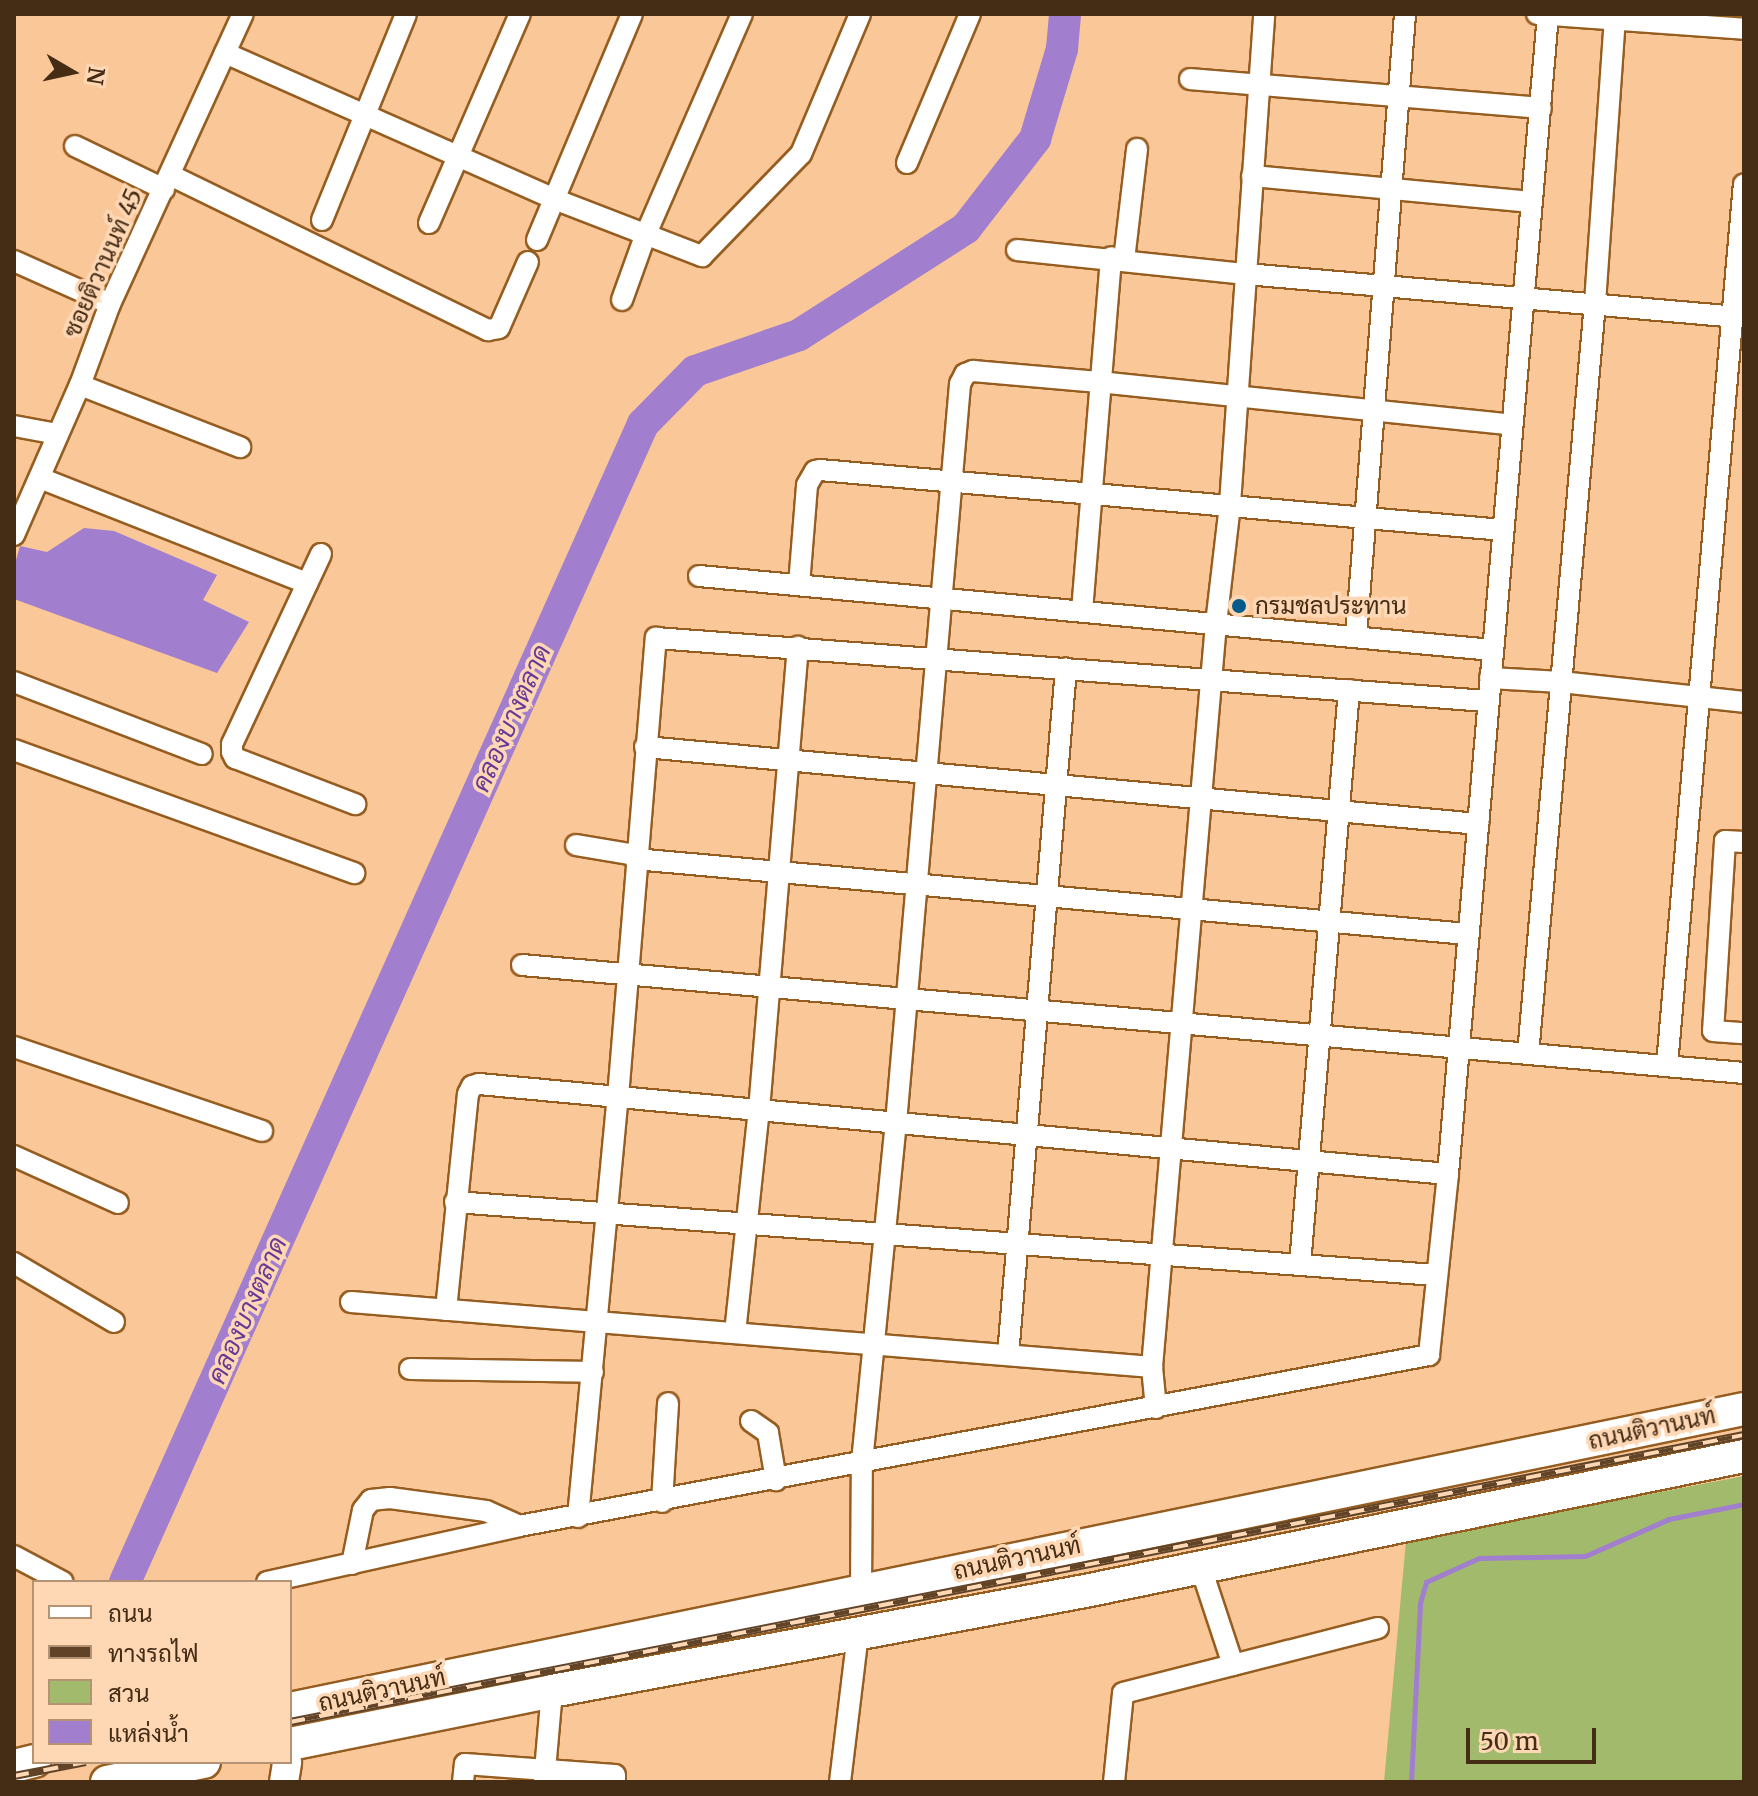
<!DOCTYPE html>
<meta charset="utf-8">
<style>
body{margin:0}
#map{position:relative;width:1758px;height:1796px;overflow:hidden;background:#fac799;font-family:Merriweather,Sarabun,serif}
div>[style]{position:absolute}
.green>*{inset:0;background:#a1ba6b}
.water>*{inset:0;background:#a17ece}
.stream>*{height:5px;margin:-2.5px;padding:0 2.5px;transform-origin:2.5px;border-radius:2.5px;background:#a17ece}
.river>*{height:32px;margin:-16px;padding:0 16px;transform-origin:16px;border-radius:16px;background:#a17ece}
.roads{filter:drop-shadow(2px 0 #965d20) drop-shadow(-2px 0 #965d20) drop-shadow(0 2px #965d20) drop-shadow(0 -2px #965d20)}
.street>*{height:20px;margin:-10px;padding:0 10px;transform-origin:10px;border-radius:10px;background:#fff}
.secondary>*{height:28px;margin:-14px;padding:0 14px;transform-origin:14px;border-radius:14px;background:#fff}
.primary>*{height:32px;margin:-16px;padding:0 16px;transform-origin:16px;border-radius:16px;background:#fff}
.rail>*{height:8px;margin-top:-4px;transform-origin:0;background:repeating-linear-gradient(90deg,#fed7b5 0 15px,#614428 0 30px);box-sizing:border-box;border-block:2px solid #614428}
.dots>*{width:22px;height:22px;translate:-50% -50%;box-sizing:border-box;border:4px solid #fed7b5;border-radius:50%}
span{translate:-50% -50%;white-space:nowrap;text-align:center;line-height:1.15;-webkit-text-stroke:7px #fed7b5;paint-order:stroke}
.street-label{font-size:24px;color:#452c14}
.poi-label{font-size:24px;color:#452c14}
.left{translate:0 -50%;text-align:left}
.water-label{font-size:26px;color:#663897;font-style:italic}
.frame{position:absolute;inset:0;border:16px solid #452c14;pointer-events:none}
.legend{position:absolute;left:32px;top:1580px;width:260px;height:184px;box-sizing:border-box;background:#fed7b5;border:2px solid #b49375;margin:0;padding:10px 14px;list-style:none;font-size:24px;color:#452c14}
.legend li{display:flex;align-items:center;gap:16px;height:40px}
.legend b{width:40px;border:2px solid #b49375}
.north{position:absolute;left:32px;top:32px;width:80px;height:80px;-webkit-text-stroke:6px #fed7b5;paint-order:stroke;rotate:99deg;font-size:22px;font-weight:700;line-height:32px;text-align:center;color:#452c14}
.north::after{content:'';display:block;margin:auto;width:28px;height:36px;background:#452c14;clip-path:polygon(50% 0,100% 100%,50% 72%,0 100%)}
.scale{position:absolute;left:1466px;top:1728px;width:130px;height:36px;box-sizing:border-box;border:4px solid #452c14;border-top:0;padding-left:10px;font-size:24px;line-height:28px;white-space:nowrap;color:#452c14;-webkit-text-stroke:6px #fed7b5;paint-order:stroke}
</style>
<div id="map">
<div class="green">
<i style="clip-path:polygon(1744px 1476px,1744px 1782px,1384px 1782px,1406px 1541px)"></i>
</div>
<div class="water">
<i style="clip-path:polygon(84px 528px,114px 531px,217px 575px,203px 600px,249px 622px,217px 673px,14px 599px,14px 567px,20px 546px,47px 552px)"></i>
</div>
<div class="stream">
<i style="left:1411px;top:1782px;width:179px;rotate:-87.1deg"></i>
<i style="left:1420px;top:1603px;width:22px;rotate:-74deg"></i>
<i style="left:1426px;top:1582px;width:58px;rotate:-24.4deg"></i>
<i style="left:1479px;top:1558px;width:106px;rotate:-1.1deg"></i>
<i style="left:1585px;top:1556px;width:92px;rotate:-23.8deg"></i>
<i style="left:1669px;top:1519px;width:76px;rotate:-11.3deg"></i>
</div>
<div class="river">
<i style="left:125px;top:1582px;width:1269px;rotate:-65.9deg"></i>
<i style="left:643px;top:424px;width:74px;rotate:-45.5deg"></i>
<i style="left:695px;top:371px;width:110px;rotate:-19.1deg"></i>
<i style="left:799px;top:335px;width:198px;rotate:-32.6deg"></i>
<i style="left:966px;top:228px;width:113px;rotate:-52.2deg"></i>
<i style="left:1035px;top:139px;width:94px;rotate:-73.3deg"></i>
<i style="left:1062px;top:49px;width:35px;rotate:-85deg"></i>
</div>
<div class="roads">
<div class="street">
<i style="left:1537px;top:14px;width:208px;rotate:4.1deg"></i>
<i style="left:225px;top:53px;width:360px;rotate:23.9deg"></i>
<i style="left:554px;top:199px;width:159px;rotate:21.1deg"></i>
<i style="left:702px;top:256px;width:142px;rotate:-45.9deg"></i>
<i style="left:801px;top:154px;width:152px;rotate:-67.1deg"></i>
<i style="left:1190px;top:79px;width:352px;rotate:4.7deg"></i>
<i style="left:75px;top:146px;width:99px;rotate:25.8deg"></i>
<i style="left:907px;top:163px;width:162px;rotate:-67.1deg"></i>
<i style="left:170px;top:175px;width:354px;rotate:26deg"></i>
<i style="left:488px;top:330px;width:11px;rotate:-10deg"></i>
<i style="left:499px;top:328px;width:72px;rotate:-66.3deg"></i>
<i style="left:1252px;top:176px;width:279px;rotate:5.3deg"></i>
<i style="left:322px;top:220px;width:222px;rotate:-67.8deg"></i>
<i style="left:429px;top:223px;width:228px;rotate:-66.5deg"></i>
<i style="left:537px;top:240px;width:245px;rotate:-67.2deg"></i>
<i style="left:1017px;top:250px;width:230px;rotate:6deg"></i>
<i style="left:1246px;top:274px;width:498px;rotate:5deg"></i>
<i style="left:1124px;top:260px;width:112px;rotate:-83.3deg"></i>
<i style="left:14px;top:261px;width:105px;rotate:24.1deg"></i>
<i style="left:622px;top:300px;width:68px;rotate:-70.2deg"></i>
<i style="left:645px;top:236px;width:242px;rotate:-66.4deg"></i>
<i style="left:80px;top:385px;width:172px;rotate:21.2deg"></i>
<i style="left:14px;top:426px;width:44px;rotate:10.5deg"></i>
<i style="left:40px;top:478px;width:287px;rotate:21.5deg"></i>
<i style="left:14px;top:535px;width:164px;rotate:-66.3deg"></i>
<i style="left:80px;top:385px;width:86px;rotate:-69.7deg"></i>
<i style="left:110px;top:304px;width:319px;rotate:-65.4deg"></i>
<i style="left:321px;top:554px;width:210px;rotate:115.1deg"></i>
<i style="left:232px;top:744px;width:8px;rotate:90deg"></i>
<i style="left:232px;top:752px;width:7px;rotate:63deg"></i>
<i style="left:235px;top:758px;width:129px;rotate:21deg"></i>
<i style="left:699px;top:576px;width:796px;rotate:5.33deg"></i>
<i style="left:799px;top:585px;width:100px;rotate:-85.4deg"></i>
<i style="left:807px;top:485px;width:16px;rotate:-60deg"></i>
<i style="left:815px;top:471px;width:5px;rotate:-11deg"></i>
<i style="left:820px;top:470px;width:686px;rotate:5.02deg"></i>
<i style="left:1082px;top:611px;width:355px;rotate:-85.3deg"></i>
<i style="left:1356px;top:637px;width:625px;rotate:-85.5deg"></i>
<i style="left:1490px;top:678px;width:71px;rotate:3.2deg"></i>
<i style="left:1561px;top:682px;width:184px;rotate:6.2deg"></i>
<i style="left:14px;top:682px;width:201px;rotate:21deg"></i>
<i style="left:645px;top:747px;width:837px;rotate:5.28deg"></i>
<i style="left:14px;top:750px;width:362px;rotate:19.9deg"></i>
<i style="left:1744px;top:842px;width:19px;rotate:-177deg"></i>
<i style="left:1725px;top:841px;width:190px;rotate:93.6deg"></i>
<i style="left:1713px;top:1031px;width:31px;rotate:4deg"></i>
<i style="left:576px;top:845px;width:60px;rotate:9.6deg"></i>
<i style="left:635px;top:859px;width:835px;rotate:5.15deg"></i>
<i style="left:522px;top:965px;width:1227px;rotate:5.05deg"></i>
<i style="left:14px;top:1047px;width:262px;rotate:18.7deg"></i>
<i style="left:1528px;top:1054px;width:754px;rotate:-84.9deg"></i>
<i style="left:1595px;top:303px;width:285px;rotate:-86deg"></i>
<i style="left:1667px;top:1065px;width:884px;rotate:-85.01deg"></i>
<i style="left:14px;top:1156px;width:114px;rotate:24.3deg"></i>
<i style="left:455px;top:1202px;width:984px;rotate:4.26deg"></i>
<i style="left:14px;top:1263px;width:116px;rotate:30.5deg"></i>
<i style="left:1300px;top:1264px;width:576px;rotate:-85.12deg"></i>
<i style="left:351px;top:1302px;width:804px;rotate:4.64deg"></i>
<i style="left:446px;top:1310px;width:217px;rotate:-84.2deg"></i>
<i style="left:468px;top:1094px;width:9px;rotate:-63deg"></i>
<i style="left:472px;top:1086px;width:7px;rotate:-16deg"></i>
<i style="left:479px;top:1084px;width:973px;rotate:5.31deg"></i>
<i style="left:735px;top:1333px;width:224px;rotate:-83.9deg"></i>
<i style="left:759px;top:1110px;width:465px;rotate:-85.2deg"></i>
<i style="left:1008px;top:1355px;width:689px;rotate:-85.17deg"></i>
<i style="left:410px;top:1369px;width:183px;rotate:0.9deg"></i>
<i style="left:1156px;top:1408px;width:41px;rotate:-95.6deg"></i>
<i style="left:1152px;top:1367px;width:746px;rotate:-85.08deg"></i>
<i style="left:1216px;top:624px;width:121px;rotate:-83.3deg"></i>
<i style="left:1230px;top:504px;width:491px;rotate:-86deg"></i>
<i style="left:751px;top:1421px;width:21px;rotate:35deg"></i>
<i style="left:768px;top:1433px;width:48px;rotate:80.3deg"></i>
<i style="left:662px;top:1502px;width:99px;rotate:-86.5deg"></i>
<i style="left:578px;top:1517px;width:422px;rotate:-84.6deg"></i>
<i style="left:618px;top:1097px;width:461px;rotate:-85.3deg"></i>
<i style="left:656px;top:638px;width:833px;rotate:4.34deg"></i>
<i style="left:14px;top:1556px;width:55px;rotate:28deg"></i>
<i style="left:352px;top:1564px;width:55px;rotate:-78.5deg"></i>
<i style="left:363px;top:1510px;width:13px;rotate:-51deg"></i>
<i style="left:371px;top:1500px;width:19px;rotate:-6deg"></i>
<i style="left:390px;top:1498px;width:97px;rotate:7.7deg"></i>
<i style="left:486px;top:1511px;width:36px;rotate:24deg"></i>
<i style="left:1201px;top:1568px;width:102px;rotate:71.7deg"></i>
<i style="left:267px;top:1582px;width:258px;rotate:-12.5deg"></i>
<i style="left:519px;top:1526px;width:926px;rotate:-10.64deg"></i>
<i style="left:1429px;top:1355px;width:182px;rotate:-84deg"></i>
<i style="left:1448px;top:1174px;width:1164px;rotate:-85.07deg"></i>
<i style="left:861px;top:1590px;width:128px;rotate:-89.6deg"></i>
<i style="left:862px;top:1462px;width:341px;rotate:-84.3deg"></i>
<i style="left:896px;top:1123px;width:742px;rotate:-85.05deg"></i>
<i style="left:960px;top:384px;width:11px;rotate:-63deg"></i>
<i style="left:965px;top:374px;width:9px;rotate:-21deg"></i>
<i style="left:973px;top:371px;width:126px;rotate:5deg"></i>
<i style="left:1099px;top:382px;width:415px;rotate:5.9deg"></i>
<i style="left:463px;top:1782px;width:18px;rotate:-84deg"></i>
<i style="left:465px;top:1764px;width:150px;rotate:4.2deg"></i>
<i style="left:615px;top:1775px;width:7px;rotate:90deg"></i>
<i style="left:544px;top:1782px;width:91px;rotate:-85deg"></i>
<i style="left:840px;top:1782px;width:149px;rotate:-83.1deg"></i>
<i style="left:1114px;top:1782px;width:89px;rotate:-84.2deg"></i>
<i style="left:1123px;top:1693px;width:263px;rotate:-14.3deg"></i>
</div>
<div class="secondary">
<i style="left:284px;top:1782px;width:20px;rotate:-81deg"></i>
</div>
<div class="primary">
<i style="left:290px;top:1709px;width:1485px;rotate:-11.66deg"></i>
<i style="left:290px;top:1744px;width:267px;rotate:-11.4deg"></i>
<i style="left:552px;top:1691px;width:542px;rotate:-10.63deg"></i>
<i style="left:1085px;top:1591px;width:673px;rotate:-11.58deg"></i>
<i style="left:14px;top:1766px;width:21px;rotate:-14deg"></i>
<i style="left:107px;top:1782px;width:99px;rotate:-11.7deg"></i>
</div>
</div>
<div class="rail">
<i style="left:290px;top:1722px;width:1482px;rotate:-11.17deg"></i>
<i style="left:14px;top:1776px;width:73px;rotate:-11deg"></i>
</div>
<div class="dots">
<i style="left:1239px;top:606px;background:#045b8c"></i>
</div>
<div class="street-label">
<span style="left:103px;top:263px;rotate:-66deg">ซอยติวานนท์ 45</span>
<span style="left:1652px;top:1428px;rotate:-12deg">ถนนติวานนท์</span>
<span style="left:1017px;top:1558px;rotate:-12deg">ถนนติวานนท์</span>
<span style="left:382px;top:1690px;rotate:-12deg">ถนนติวานนท์</span>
</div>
<div class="poi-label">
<span class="left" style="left:1255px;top:606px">กรมชลประทาน</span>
</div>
<div class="water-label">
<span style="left:511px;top:718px;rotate:-66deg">คลองบางตลาด</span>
<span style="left:247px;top:1310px;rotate:-66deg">คลองบางตลาด</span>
</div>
<div class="frame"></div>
<ul class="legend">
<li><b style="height:10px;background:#fff"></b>ถนน</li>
<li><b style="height:10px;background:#614428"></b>ทางรถไฟ</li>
<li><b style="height:22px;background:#a1ba6b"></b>สวน</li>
<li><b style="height:22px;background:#a17ece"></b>แหล่งน้ำ</li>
</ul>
<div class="north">N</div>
<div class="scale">50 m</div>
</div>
